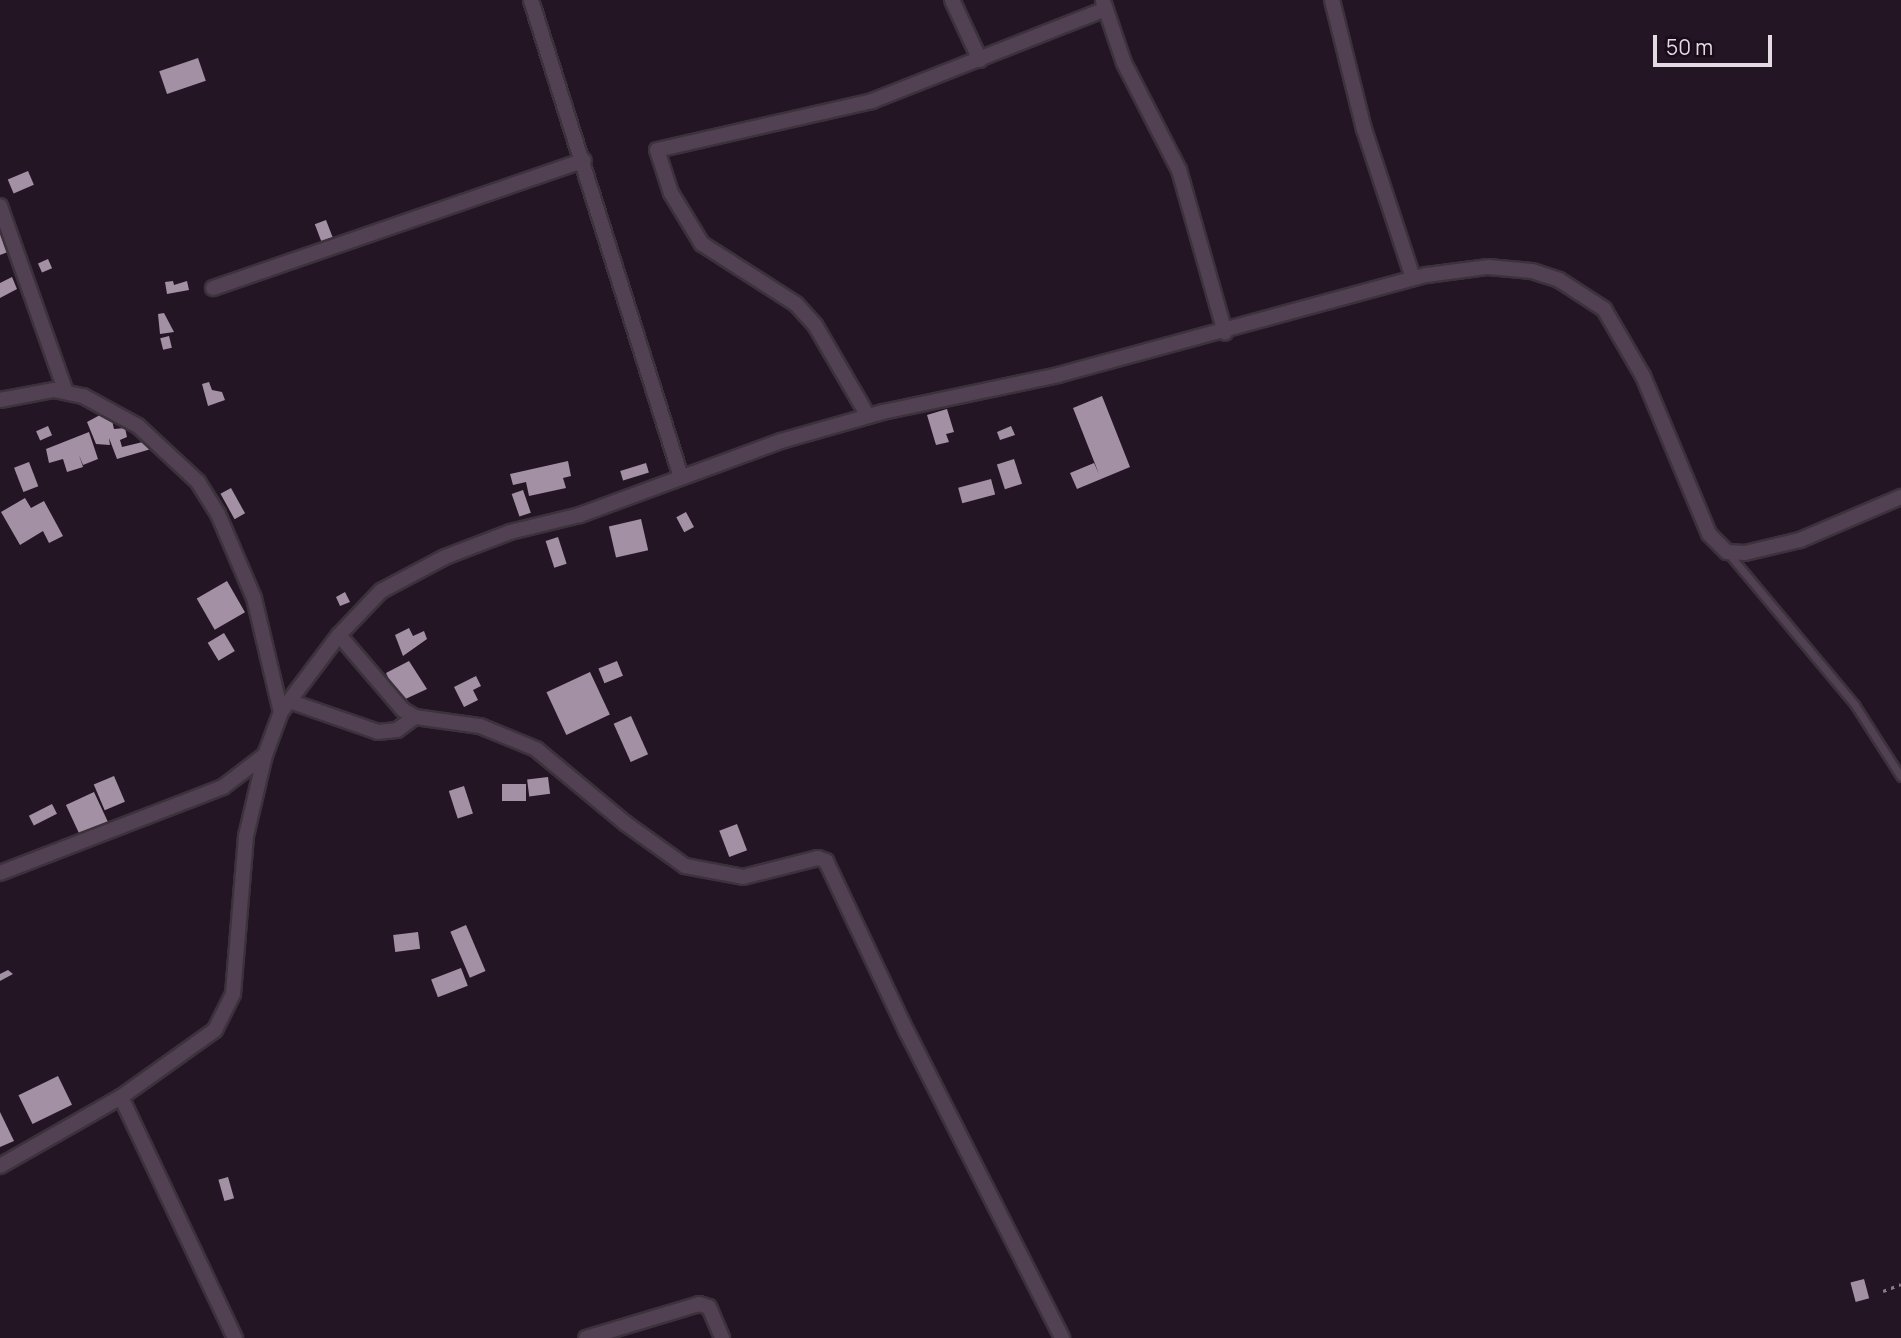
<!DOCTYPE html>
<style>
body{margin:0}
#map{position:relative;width:1901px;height:1338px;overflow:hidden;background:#241524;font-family:Manrope,sans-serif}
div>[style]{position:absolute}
.building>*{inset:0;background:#a390a4;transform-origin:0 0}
.path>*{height:2.5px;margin-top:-1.25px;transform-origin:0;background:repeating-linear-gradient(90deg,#887c88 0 3.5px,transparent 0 8.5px)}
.roads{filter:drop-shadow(2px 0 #3c323c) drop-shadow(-2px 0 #3c323c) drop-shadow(0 2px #3c323c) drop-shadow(0 -2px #3c323c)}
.service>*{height:7px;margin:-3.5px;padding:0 3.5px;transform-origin:3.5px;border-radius:3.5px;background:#524152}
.minor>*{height:14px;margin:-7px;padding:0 7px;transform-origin:7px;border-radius:7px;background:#524152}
span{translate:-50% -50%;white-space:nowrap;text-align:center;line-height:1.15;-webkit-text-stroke:7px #1a0c1b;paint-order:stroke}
.scale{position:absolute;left:1653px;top:35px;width:119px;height:32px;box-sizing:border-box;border:4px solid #e4dae4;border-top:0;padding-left:9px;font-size:21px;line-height:24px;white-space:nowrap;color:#e4dae4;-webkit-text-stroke:5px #1a0c1b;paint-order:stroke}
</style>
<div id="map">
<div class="building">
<i style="left:198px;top:58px;width:24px;height:41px;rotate:71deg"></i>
<i style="left:28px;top:171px;width:15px;height:22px;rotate:67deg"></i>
<i style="left:326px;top:220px;width:25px;height:12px;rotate:69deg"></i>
<i style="clip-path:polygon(0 226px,13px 250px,0 255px)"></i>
<i style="left:48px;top:259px;width:10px;height:11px;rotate:66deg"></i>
<i style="clip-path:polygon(12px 277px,17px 289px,0 298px,0 283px)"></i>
<i style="clip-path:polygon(173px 281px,174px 285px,187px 281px,189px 290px,167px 294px,165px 282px)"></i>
<i style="clip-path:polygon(164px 313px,174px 332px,160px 334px,158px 314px)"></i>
<i style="left:169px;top:336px;width:12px;height:9px;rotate:76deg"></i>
<i style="clip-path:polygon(209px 382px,212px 390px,222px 392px,225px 400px,208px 406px,202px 384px)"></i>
<i style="clip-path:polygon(1102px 396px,1130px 467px,1077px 489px,1070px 473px,1094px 463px,1099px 474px,1073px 408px)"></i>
<i style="clip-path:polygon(947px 409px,954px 432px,946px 434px,949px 442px,936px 445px,927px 415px)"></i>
<i style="clip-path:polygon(100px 415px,111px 416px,114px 429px,125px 428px,127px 437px,120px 440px,122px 447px,147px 441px,151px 449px,117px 459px,109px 438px,110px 445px,96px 444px,87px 422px)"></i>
<i style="left:48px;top:426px;width:10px;height:13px;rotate:66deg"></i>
<i style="clip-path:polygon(1011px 426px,1015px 435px,1000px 440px,997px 432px)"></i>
<i style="clip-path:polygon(89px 432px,98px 459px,83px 465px,79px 455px,83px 467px,67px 472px,63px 459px,49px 463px,46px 449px)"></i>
<i style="left:1014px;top:459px;width:26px;height:18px;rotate:72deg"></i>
<i style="clip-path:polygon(568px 461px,571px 476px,563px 478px,566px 488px,529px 496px,526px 482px,513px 485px,510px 474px)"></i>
<i style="left:29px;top:462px;width:26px;height:16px;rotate:69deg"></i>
<i style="left:646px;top:463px;width:10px;height:27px;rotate:73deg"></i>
<i style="left:991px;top:479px;width:16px;height:34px;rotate:75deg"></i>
<i style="left:231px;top:488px;width:29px;height:12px;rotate:61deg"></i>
<i style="left:523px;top:490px;width:24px;height:12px;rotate:71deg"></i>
<i style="clip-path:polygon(25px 498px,31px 508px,44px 501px,63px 536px,49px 543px,43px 531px,20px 545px,1px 512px)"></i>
<i style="left:686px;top:512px;width:17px;height:11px;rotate:62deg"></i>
<i style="left:641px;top:519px;width:32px;height:33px;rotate:77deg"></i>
<i style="left:558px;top:537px;width:28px;height:13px;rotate:72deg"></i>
<i style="left:227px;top:581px;width:36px;height:35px;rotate:60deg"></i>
<i style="clip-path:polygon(345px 592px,350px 602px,340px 606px,336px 597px)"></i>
<i style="clip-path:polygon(409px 628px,413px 636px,424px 631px,427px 639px,403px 656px,395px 635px)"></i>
<i style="left:224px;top:633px;width:21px;height:19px;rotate:59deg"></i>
<i style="clip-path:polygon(409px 661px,427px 689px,399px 702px,386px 673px)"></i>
<i style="left:617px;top:661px;width:16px;height:20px;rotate:68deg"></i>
<i style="left:590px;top:672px;width:47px;height:48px;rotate:65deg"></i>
<i style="clip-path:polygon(476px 676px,481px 686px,473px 690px,478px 700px,464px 707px,454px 687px)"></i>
<i style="left:631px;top:716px;width:42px;height:19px;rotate:66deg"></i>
<i style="left:114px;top:776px;width:28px;height:22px;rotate:67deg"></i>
<i style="left:548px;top:777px;width:17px;height:21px;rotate:83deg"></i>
<i style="left:502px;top:784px;width:24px;height:17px"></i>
<i style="left:464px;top:786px;width:29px;height:16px;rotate:72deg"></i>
<i style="left:94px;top:792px;width:38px;height:31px;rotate:65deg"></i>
<i style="left:52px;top:804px;width:11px;height:26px;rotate:63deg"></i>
<i style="left:737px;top:824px;width:28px;height:19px;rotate:69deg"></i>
<i style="left:466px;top:925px;width:50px;height:17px;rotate:67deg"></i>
<i style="left:418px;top:932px;width:17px;height:25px;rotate:83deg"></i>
<i style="left:461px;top:968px;width:19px;height:32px;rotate:69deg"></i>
<i style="clip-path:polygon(8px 970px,13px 974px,0 981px,0 974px)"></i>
<i style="left:58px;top:1076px;width:32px;height:44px;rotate:64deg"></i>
<i style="clip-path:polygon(0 1112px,14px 1141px,0 1147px)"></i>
<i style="left:228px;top:1177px;width:22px;height:10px;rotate:74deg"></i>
<i style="left:1864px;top:1279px;width:20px;height:14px;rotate:75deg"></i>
</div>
<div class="path">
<i style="left:1883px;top:1291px;width:19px;rotate:-21deg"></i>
</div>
<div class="roads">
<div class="service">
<i style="left:1728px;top:553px;width:198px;rotate:50.1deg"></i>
<i style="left:1855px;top:705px;width:85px;rotate:57.4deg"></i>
</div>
<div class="minor">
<i style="left:531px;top:0;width:500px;rotate:72.54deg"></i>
<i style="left:952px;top:0;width:66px;rotate:65deg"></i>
<i style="left:1332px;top:0;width:133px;rotate:76.1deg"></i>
<i style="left:1364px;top:129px;width:157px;rotate:71.8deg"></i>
<i style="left:1103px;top:1px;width:65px;rotate:71.3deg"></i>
<i style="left:1124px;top:63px;width:120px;rotate:62.8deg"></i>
<i style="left:1179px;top:170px;width:169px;rotate:74.2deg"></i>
<i style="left:0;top:206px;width:195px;rotate:70.5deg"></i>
<i style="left:213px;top:288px;width:392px;rotate:-19deg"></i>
<i style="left:0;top:400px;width:55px;rotate:-10.5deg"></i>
<i style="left:54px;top:390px;width:30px;rotate:12deg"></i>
<i style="left:83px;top:396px;width:63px;rotate:28.6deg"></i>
<i style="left:138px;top:426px;width:82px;rotate:43deg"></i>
<i style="left:198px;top:482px;width:38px;rotate:58deg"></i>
<i style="left:218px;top:514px;width:91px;rotate:66.8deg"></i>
<i style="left:254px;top:598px;width:117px;rotate:76.7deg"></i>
<i style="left:868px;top:416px;width:105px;rotate:-120.2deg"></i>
<i style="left:815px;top:325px;width:28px;rotate:-132deg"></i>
<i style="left:796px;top:304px;width:112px;rotate:-147.4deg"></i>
<i style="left:702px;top:244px;width:60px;rotate:-121.3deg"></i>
<i style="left:671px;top:193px;width:45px;rotate:-108deg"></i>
<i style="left:657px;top:150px;width:221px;rotate:-12.8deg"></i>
<i style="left:872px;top:101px;width:251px;rotate:-21.5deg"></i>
<i style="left:339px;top:635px;width:99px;rotate:49.5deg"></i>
<i style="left:403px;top:710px;width:14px;rotate:30deg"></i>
<i style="left:415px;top:717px;width:66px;rotate:7.9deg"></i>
<i style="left:480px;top:726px;width:61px;rotate:22.3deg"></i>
<i style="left:536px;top:749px;width:116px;rotate:39.7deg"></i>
<i style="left:625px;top:823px;width:74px;rotate:35.6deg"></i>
<i style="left:685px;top:866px;width:59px;rotate:10.7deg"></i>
<i style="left:743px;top:877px;width:77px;rotate:-14.2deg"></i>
<i style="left:818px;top:858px;width:9px;rotate:21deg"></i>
<i style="left:826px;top:861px;width:189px;rotate:64.7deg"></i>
<i style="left:907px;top:1032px;width:343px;rotate:63.1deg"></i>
<i style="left:289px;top:701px;width:94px;rotate:19.2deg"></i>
<i style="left:378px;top:732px;width:19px;rotate:-6deg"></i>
<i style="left:397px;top:730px;width:22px;rotate:-36deg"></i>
<i style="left:0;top:873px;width:239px;rotate:-21.1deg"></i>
<i style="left:223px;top:787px;width:53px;rotate:-37.3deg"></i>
<i style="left:121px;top:1097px;width:267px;rotate:64.7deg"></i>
<i style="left:0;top:1166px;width:139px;rotate:-29.7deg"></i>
<i style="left:121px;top:1097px;width:115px;rotate:-35.5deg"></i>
<i style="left:215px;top:1030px;width:40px;rotate:-63.4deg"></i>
<i style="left:233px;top:994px;width:159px;rotate:-85.3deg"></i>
<i style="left:246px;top:836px;width:83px;rotate:-76.8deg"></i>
<i style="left:265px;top:755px;width:46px;rotate:-69.6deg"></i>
<i style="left:281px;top:712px;width:96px;rotate:-53deg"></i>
<i style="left:339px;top:635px;width:61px;rotate:-46.3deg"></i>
<i style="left:381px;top:591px;width:72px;rotate:-28deg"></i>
<i style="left:445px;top:557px;width:70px;rotate:-21deg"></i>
<i style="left:510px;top:532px;width:72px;rotate:-13.7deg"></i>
<i style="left:580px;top:515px;width:214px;rotate:-20.2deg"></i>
<i style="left:781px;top:441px;width:106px;rotate:-15.9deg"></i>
<i style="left:883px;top:412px;width:179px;rotate:-11.9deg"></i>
<i style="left:1058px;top:375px;width:382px;rotate:-15.2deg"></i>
<i style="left:1427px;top:275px;width:62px;rotate:-7.5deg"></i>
<i style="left:1488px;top:267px;width:44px;rotate:5.2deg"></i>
<i style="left:1532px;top:271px;width:28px;rotate:18deg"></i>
<i style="left:1559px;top:280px;width:54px;rotate:32.8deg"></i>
<i style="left:1604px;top:309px;width:78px;rotate:59.8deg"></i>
<i style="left:1643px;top:376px;width:171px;rotate:67.3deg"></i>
<i style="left:1709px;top:534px;width:25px;rotate:45deg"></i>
<i style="left:1727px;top:552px;width:18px;rotate:3deg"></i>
<i style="left:1745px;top:553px;width:57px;rotate:-13.3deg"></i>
<i style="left:1800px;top:540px;width:110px;rotate:-23.1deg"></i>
<i style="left:586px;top:1338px;width:118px;rotate:-16.7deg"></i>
<i style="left:699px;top:1304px;width:10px;rotate:17deg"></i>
<i style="left:709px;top:1307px;width:34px;rotate:67deg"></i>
</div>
</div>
<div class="scale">50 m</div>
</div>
